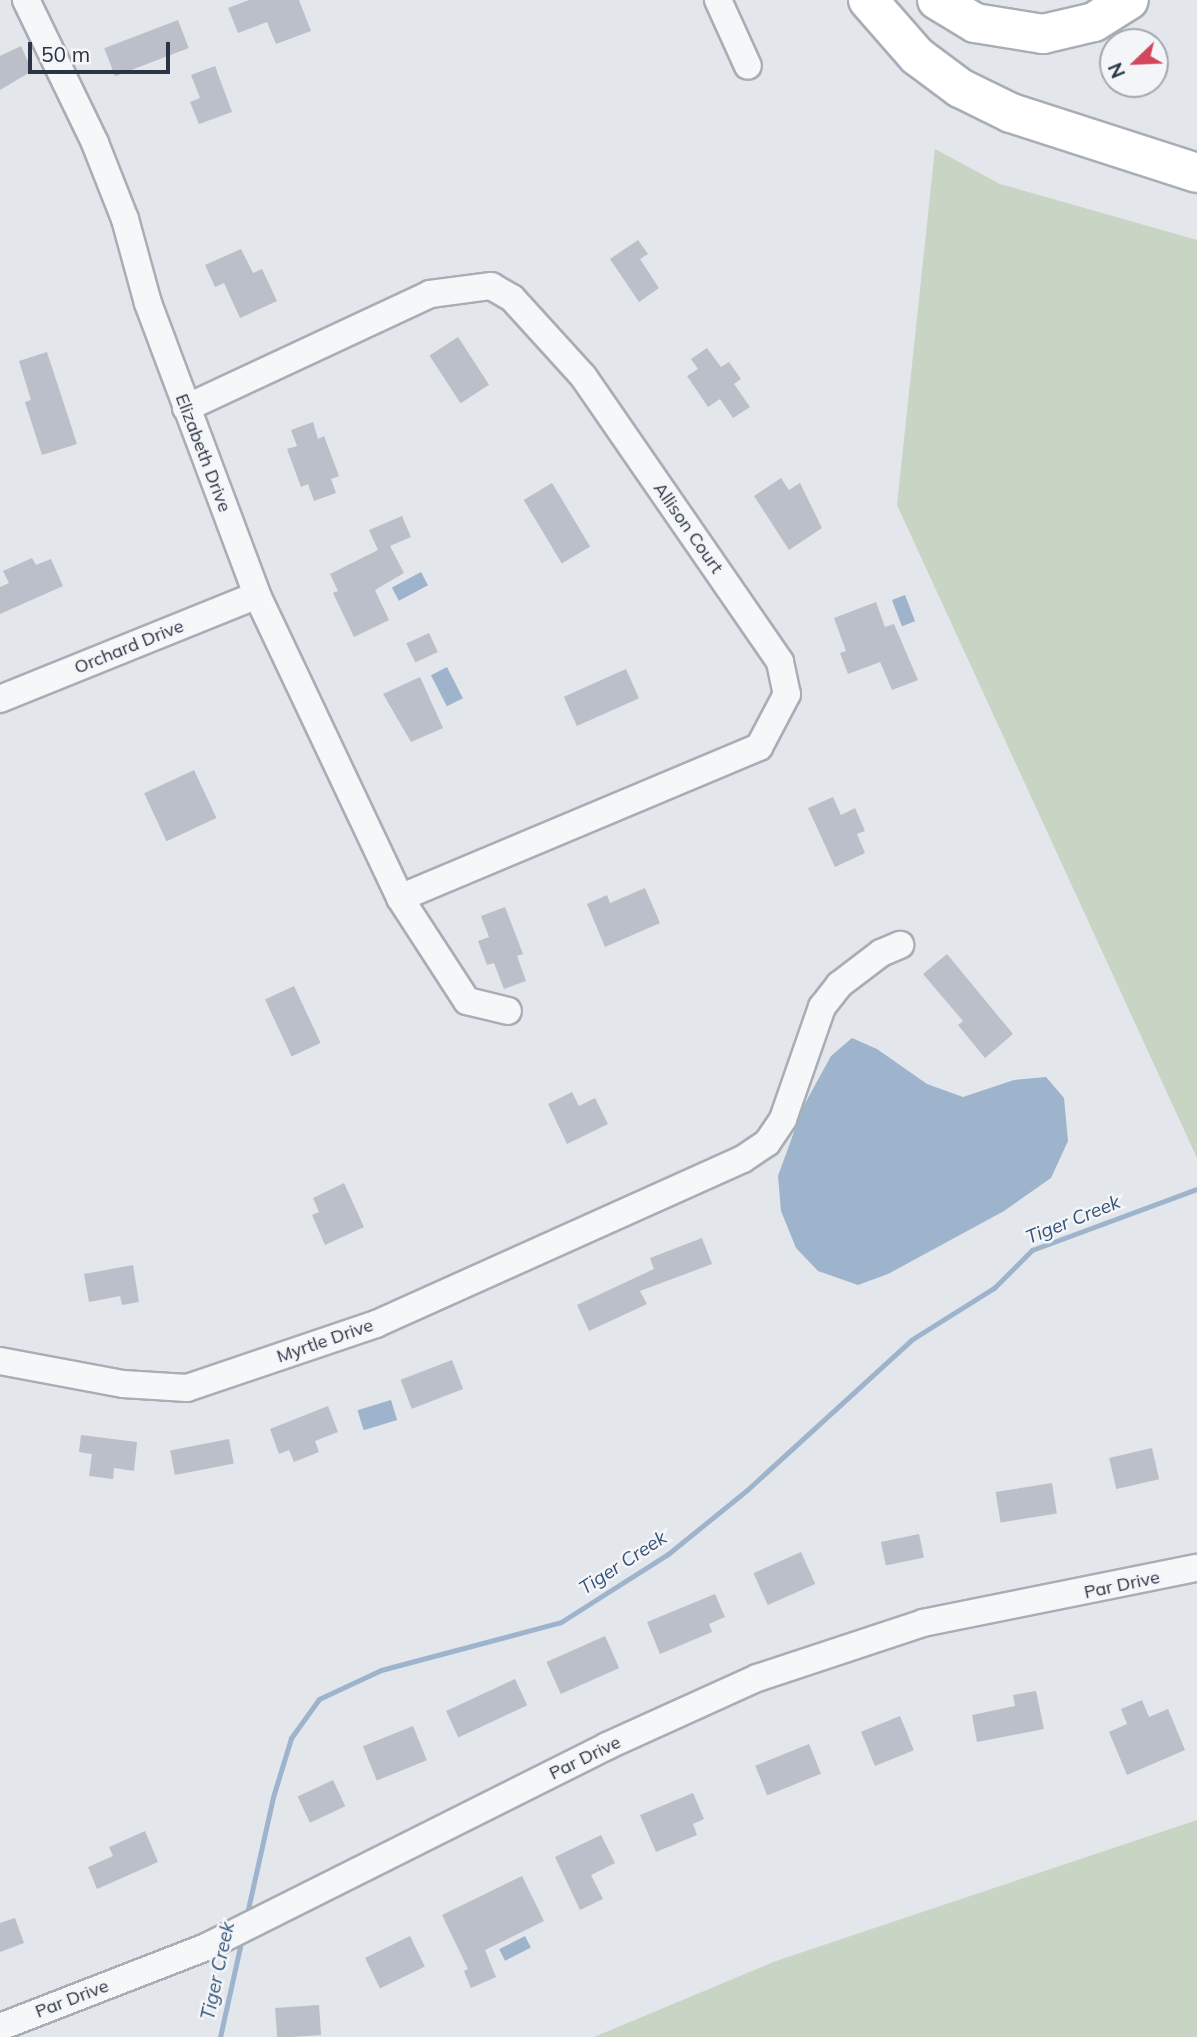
<!DOCTYPE html>
<style>
body{margin:0}
#map{position:relative;width:1197px;height:2037px;overflow:hidden;background:#e3e6eb;font-family:Mulish,sans-serif}
div>[style]{position:absolute}
.green>*{inset:0;background:#c8d5c4}
.water>*{inset:0;background:#9eb4cc;transform-origin:0 0}
.stream>*{height:5px;margin:-2.5px;padding:0 2.5px;transform-origin:2.5px;border-radius:2.5px;background:#9eb4cc}
.building>*{inset:0;background:#babfc9;transform-origin:0 0}
.roads{filter:drop-shadow(2px 0 #a8adb6) drop-shadow(-2px 0 #a8adb6) drop-shadow(0 2px #a8adb6) drop-shadow(0 -2px #a8adb6)}
.minor>*{height:26px;margin:-13px;padding:0 13px;transform-origin:13px;border-radius:13px;background:#f6f7f9}
.highway>*{height:38px;margin:-19px;padding:0 19px;transform-origin:19px;border-radius:19px;background:#fff}
span{translate:-50% -50%;white-space:nowrap;text-align:center;line-height:1.15;-webkit-text-stroke:5px #f3f5f8;paint-order:stroke}
.street-label{font-size:18px;color:#2a3444}
.water-label{font-size:19px;color:#335279;font-style:italic}
.north{position:absolute;left:1099px;top:28px;width:70px;height:70px;box-sizing:border-box;background:#f3f5f8;border:2px solid #a3a8b0;border-radius:50%;rotate:247deg;font-size:19px;font-weight:700;line-height:28px;text-align:center;color:#2a3444}
.north::after{content:'';display:block;margin:auto;width:24px;height:32px;background:#d2475b;clip-path:polygon(50% 0,100% 100%,50% 72%,0 100%)}
.scale{position:absolute;left:28px;top:42px;width:142px;height:32px;box-sizing:border-box;border:4px solid #2a3444;border-top:0;padding-left:9px;font-size:21px;line-height:24px;white-space:nowrap;color:#2a3444;-webkit-text-stroke:5px #f3f5f8;paint-order:stroke}
</style>
<div id="map">
<div class="green">
<i style="clip-path:polygon(935px 149px,1000px 184px,1197px 240px,1197px 1158px,897px 505px)"></i>
<i style="clip-path:polygon(1197px 1820px,1197px 2037px,594px 2037px,776px 1961px)"></i>
</div>
<div class="water">
<i style="left:421px;top:572px;width:15px;height:33px;rotate:62deg"></i>
<i style="left:905px;top:595px;width:28px;height:14px;rotate:69deg"></i>
<i style="left:447px;top:667px;width:35px;height:18px;rotate:63deg"></i>
<i style="clip-path:polygon(852px 1038px,877px 1049px,927px 1084px,963px 1097px,1014px 1080px,1046px 1077px,1064px 1098px,1068px 1141px,1051px 1178px,1004px 1211px,888px 1274px,858px 1285px,818px 1271px,796px 1248px,781px 1211px,778px 1176px,803px 1107px,831px 1056px)"></i>
<i style="left:391px;top:1400px;width:21px;height:35px;rotate:73deg"></i>
<i style="left:525px;top:1936px;width:13px;height:29px;rotate:63deg"></i>
</div>
<div class="stream">
<i style="left:246px;top:1918px;width:124px;rotate:-77.4deg"></i>
<i style="left:273px;top:1797px;width:62px;rotate:-73deg"></i>
<i style="left:291px;top:1738px;width:48px;rotate:-54.3deg"></i>
<i style="left:319px;top:1699px;width:68px;rotate:-25.1deg"></i>
<i style="left:381px;top:1670px;width:186px;rotate:-14.9deg"></i>
<i style="left:561px;top:1622px;width:127px;rotate:-32.4deg"></i>
<i style="left:668px;top:1554px;width:102px;rotate:-39deg"></i>
<i style="left:747px;top:1490px;width:222px;rotate:-42.4deg"></i>
<i style="left:911px;top:1340px;width:98px;rotate:-32.1deg"></i>
<i style="left:994px;top:1288px;width:54px;rotate:-45deg"></i>
<i style="left:1032px;top:1250px;width:176px;rotate:-20.3deg"></i>
<i style="left:220px;top:2037px;width:101px;rotate:-77.5deg"></i>
</div>
<div class="building">
<i style="clip-path:polygon(249px 0,299px 0,311px 31px,276px 44px,267px 22px,238px 33px,228px 8px)"></i>
<i style="left:178px;top:20px;width:30px;height:79px;rotate:69deg"></i>
<i style="clip-path:polygon(21px 46px,32px 71px,0 90px,0 56px)"></i>
<i style="clip-path:polygon(215px 66px,232px 112px,199px 124px,190px 102px,200px 98px,191px 75px)"></i>
<i style="clip-path:polygon(638px 240px,648px 254px,640px 259px,659px 288px,639px 302px,610px 259px)"></i>
<i style="clip-path:polygon(241px 249px,253px 273px,262px 269px,277px 301px,240px 318px,224px 283px,215px 287px,205px 265px)"></i>
<i style="left:458px;top:337px;width:57px;height:34px;rotate:57deg"></i>
<i style="clip-path:polygon(707px 348px,721px 367px,729px 362px,741px 379px,734px 384px,750px 407px,733px 418px,720px 399px,708px 407px,687px 376px,698px 369px,691px 359px)"></i>
<i style="clip-path:polygon(47px 352px,77px 444px,42px 455px,25px 402px,31px 400px,19px 361px)"></i>
<i style="clip-path:polygon(313px 422px,318px 439px,324px 436px,339px 476px,331px 479px,336px 493px,314px 501px,308px 484px,301px 487px,287px 449px,297px 446px,291px 430px)"></i>
<i style="clip-path:polygon(781px 478px,789px 490px,800px 483px,822px 528px,789px 550px,754px 496px)"></i>
<i style="left:552px;top:483px;width:74px;height:33px;rotate:59deg"></i>
<i style="clip-path:polygon(402px 516px,411px 537px,390px 546px,404px 573px,375px 590px,389px 620px,354px 637px,333px 593px,338px 591px,330px 574px,378px 550px,369px 530px)"></i>
<i style="clip-path:polygon(32px 558px,36px 565px,51px 559px,63px 586px,0 614px,0 587px,9px 583px,3px 571px)"></i>
<i style="clip-path:polygon(876px 602px,885px 627px,894px 624px,918px 680px,892px 690px,880px 662px,848px 674px,840px 653px,846px 651px,834px 618px)"></i>
<i style="left:429px;top:633px;width:21px;height:25px;rotate:65deg"></i>
<i style="left:626px;top:669px;width:32px;height:68px;rotate:66deg"></i>
<i style="clip-path:polygon(420px 677px,443px 728px,411px 742px,383px 694px)"></i>
<i style="left:194px;top:770px;width:53px;height:55px;rotate:65deg"></i>
<i style="clip-path:polygon(833px 797px,841px 815px,855px 808px,865px 831px,857px 834px,865px 853px,835px 867px,808px 808px)"></i>
<i style="clip-path:polygon(645px 888px,660px 923px,605px 947px,587px 904px,607px 895px,610px 903px)"></i>
<i style="clip-path:polygon(505px 907px,523px 954px,517px 956px,526px 981px,504px 989px,494px 963px,487px 965px,478px 941px,489px 937px,481px 916px)"></i>
<i style="clip-path:polygon(947px 954px,1013px 1034px,985px 1058px,958px 1025px,963px 1021px,923px 974px)"></i>
<i style="left:294px;top:986px;width:63px;height:32px;rotate:65deg"></i>
<i style="clip-path:polygon(572px 1092px,579px 1106px,595px 1098px,608px 1124px,567px 1144px,548px 1104px)"></i>
<i style="clip-path:polygon(344px 1183px,364px 1227px,325px 1245px,312px 1215px,319px 1212px,313px 1198px)"></i>
<i style="clip-path:polygon(702px 1238px,712px 1264px,640px 1291px,647px 1304px,589px 1331px,577px 1305px,654px 1269px,650px 1258px)"></i>
<i style="clip-path:polygon(133px 1265px,139px 1302px,122px 1305px,120px 1296px,89px 1302px,84px 1274px)"></i>
<i style="left:452px;top:1360px;width:31px;height:55px;rotate:69deg"></i>
<i style="clip-path:polygon(328px 1406px,338px 1432px,315px 1441px,319px 1452px,294px 1462px,289px 1450px,279px 1454px,270px 1429px)"></i>
<i style="clip-path:polygon(81px 1435px,137px 1442px,134px 1471px,114px 1468px,113px 1479px,89px 1476px,92px 1454px,79px 1452px)"></i>
<i style="left:229px;top:1439px;width:25px;height:60px;rotate:79deg"></i>
<i style="left:1152px;top:1448px;width:32px;height:44px;rotate:77deg"></i>
<i style="left:1052px;top:1483px;width:31px;height:57px;rotate:81deg"></i>
<i style="left:919px;top:1534px;width:24px;height:39px;rotate:78deg"></i>
<i style="left:801px;top:1552px;width:35px;height:52px;rotate:66deg"></i>
<i style="clip-path:polygon(715px 1594px,725px 1617px,709px 1624px,712px 1632px,660px 1654px,647px 1622px)"></i>
<i style="left:605px;top:1636px;width:35px;height:64px;rotate:66deg"></i>
<i style="left:515px;top:1679px;width:29px;height:76px;rotate:65deg"></i>
<i style="clip-path:polygon(1036px 1691px,1044px 1729px,977px 1742px,972px 1715px,1015px 1706px,1013px 1695px)"></i>
<i style="clip-path:polygon(1142px 1700px,1149px 1717px,1168px 1709px,1185px 1750px,1127px 1775px,1109px 1732px,1127px 1724px,1121px 1709px)"></i>
<i style="left:900px;top:1716px;width:37px;height:42px;rotate:68deg"></i>
<i style="left:413px;top:1726px;width:37px;height:54px;rotate:68deg"></i>
<i style="left:809px;top:1744px;width:32px;height:58px;rotate:68deg"></i>
<i style="left:333px;top:1780px;width:29px;height:39px;rotate:65deg"></i>
<i style="clip-path:polygon(693px 1793px,704px 1819px,693px 1824px,697px 1835px,656px 1852px,640px 1815px)"></i>
<i style="clip-path:polygon(145px 1831px,158px 1862px,97px 1889px,88px 1867px,113px 1856px,109px 1847px)"></i>
<i style="clip-path:polygon(601px 1835px,615px 1863px,591px 1875px,603px 1899px,580px 1910px,555px 1857px)"></i>
<i style="clip-path:polygon(522px 1876px,544px 1921px,485px 1950px,496px 1977px,471px 1988px,464px 1971px,468px 1969px,442px 1915px)"></i>
<i style="clip-path:polygon(15px 1918px,24px 1943px,0 1952px,0 1923px)"></i>
<i style="left:410px;top:1936px;width:34px;height:50px;rotate:64deg"></i>
<i style="left:319px;top:2005px;width:30px;height:44px;rotate:86deg"></i>
</div>
<div class="roads">
<div class="minor">
<i style="left:26px;top:0;width:159px;rotate:64.2deg"></i>
<i style="left:95px;top:143px;width:82px;rotate:68.5deg"></i>
<i style="left:125px;top:219px;width:87px;rotate:74.7deg"></i>
<i style="left:148px;top:303px;width:312px;rotate:69.5deg"></i>
<i style="left:257px;top:595px;width:335px;rotate:64.7deg"></i>
<i style="left:400px;top:898px;width:123px;rotate:57deg"></i>
<i style="left:467px;top:1001px;width:42px;rotate:13.7deg"></i>
<i style="left:718px;top:0;width:72px;rotate:65.6deg"></i>
<i style="left:186px;top:408px;width:269px;rotate:-25deg"></i>
<i style="left:430px;top:294px;width:62px;rotate:-7.5deg"></i>
<i style="left:491px;top:286px;width:24px;rotate:30deg"></i>
<i style="left:512px;top:298px;width:105px;rotate:47.7deg"></i>
<i style="left:583px;top:376px;width:347px;rotate:55.4deg"></i>
<i style="left:780px;top:662px;width:33px;rotate:78deg"></i>
<i style="left:787px;top:694px;width:60px;rotate:117.8deg"></i>
<i style="left:759px;top:747px;width:389px;rotate:157.2deg"></i>
<i style="left:0;top:699px;width:277px;rotate:-22deg"></i>
<i style="left:0;top:1361px;width:125px;rotate:10.6deg"></i>
<i style="left:123px;top:1384px;width:64px;rotate:3.6deg"></i>
<i style="left:187px;top:1388px;width:200px;rotate:-18.7deg"></i>
<i style="left:376px;top:1324px;width:402px;rotate:-24.2deg"></i>
<i style="left:743px;top:1159px;width:29px;rotate:-34deg"></i>
<i style="left:767px;top:1143px;width:29px;rotate:-56deg"></i>
<i style="left:783px;top:1119px;width:119px;rotate:-70.8deg"></i>
<i style="left:822px;top:1007px;width:28px;rotate:-52deg"></i>
<i style="left:839px;top:985px;width:53px;rotate:-37.3deg"></i>
<i style="left:881px;top:953px;width:21px;rotate:-23deg"></i>
<i style="left:0;top:2027px;width:221px;rotate:-21.2deg"></i>
<i style="left:206px;top:1947px;width:449px;rotate:-26.6deg"></i>
<i style="left:607px;top:1746px;width:165px;rotate:-24.4deg"></i>
<i style="left:757px;top:1678px;width:175px;rotate:-18.3deg"></i>
<i style="left:923px;top:1623px;width:279px;rotate:-11.4deg"></i>
</div>
<div class="highway">
<i style="left:868px;top:0;width:74px;rotate:48.8deg"></i>
<i style="left:917px;top:56px;width:54px;rotate:36.7deg"></i>
<i style="left:960px;top:88px;width:57px;rotate:26.1deg"></i>
<i style="left:1011px;top:113px;width:195px;rotate:17.9deg"></i>
<i style="left:937px;top:0;width:44px;rotate:31.2deg"></i>
<i style="left:975px;top:23px;width:69px;rotate:9.2deg"></i>
<i style="left:1043px;top:34px;width:52px;rotate:-13.2deg"></i>
<i style="left:1094px;top:22px;width:41px;rotate:-32.2deg"></i>
</div>
</div>
<div class="street-label">
<span style="left:203px;top:453px;rotate:69deg">Elizabeth Drive</span>
<span style="left:688px;top:528px;rotate:55deg">Allison Court</span>
<span style="left:129px;top:647px;rotate:-22deg">Orchard Drive</span>
<span style="left:325px;top:1341px;rotate:-19deg">Myrtle Drive</span>
<span style="left:1122px;top:1585px;rotate:-12deg">Par Drive</span>
<span style="left:585px;top:1758px;rotate:-26deg">Par Drive</span>
<span style="left:72px;top:1999px;rotate:-21deg">Par Drive</span>
</div>
<div class="water-label">
<span style="left:1073px;top:1220px;rotate:-22deg">Tiger Creek</span>
<span style="left:623px;top:1563px;rotate:-33deg">Tiger Creek</span>
<span style="left:218px;top:1971px;rotate:-78deg">Tiger Creek</span>
</div>
<div class="north">N</div>
<div class="scale">50 m</div>
</div>
